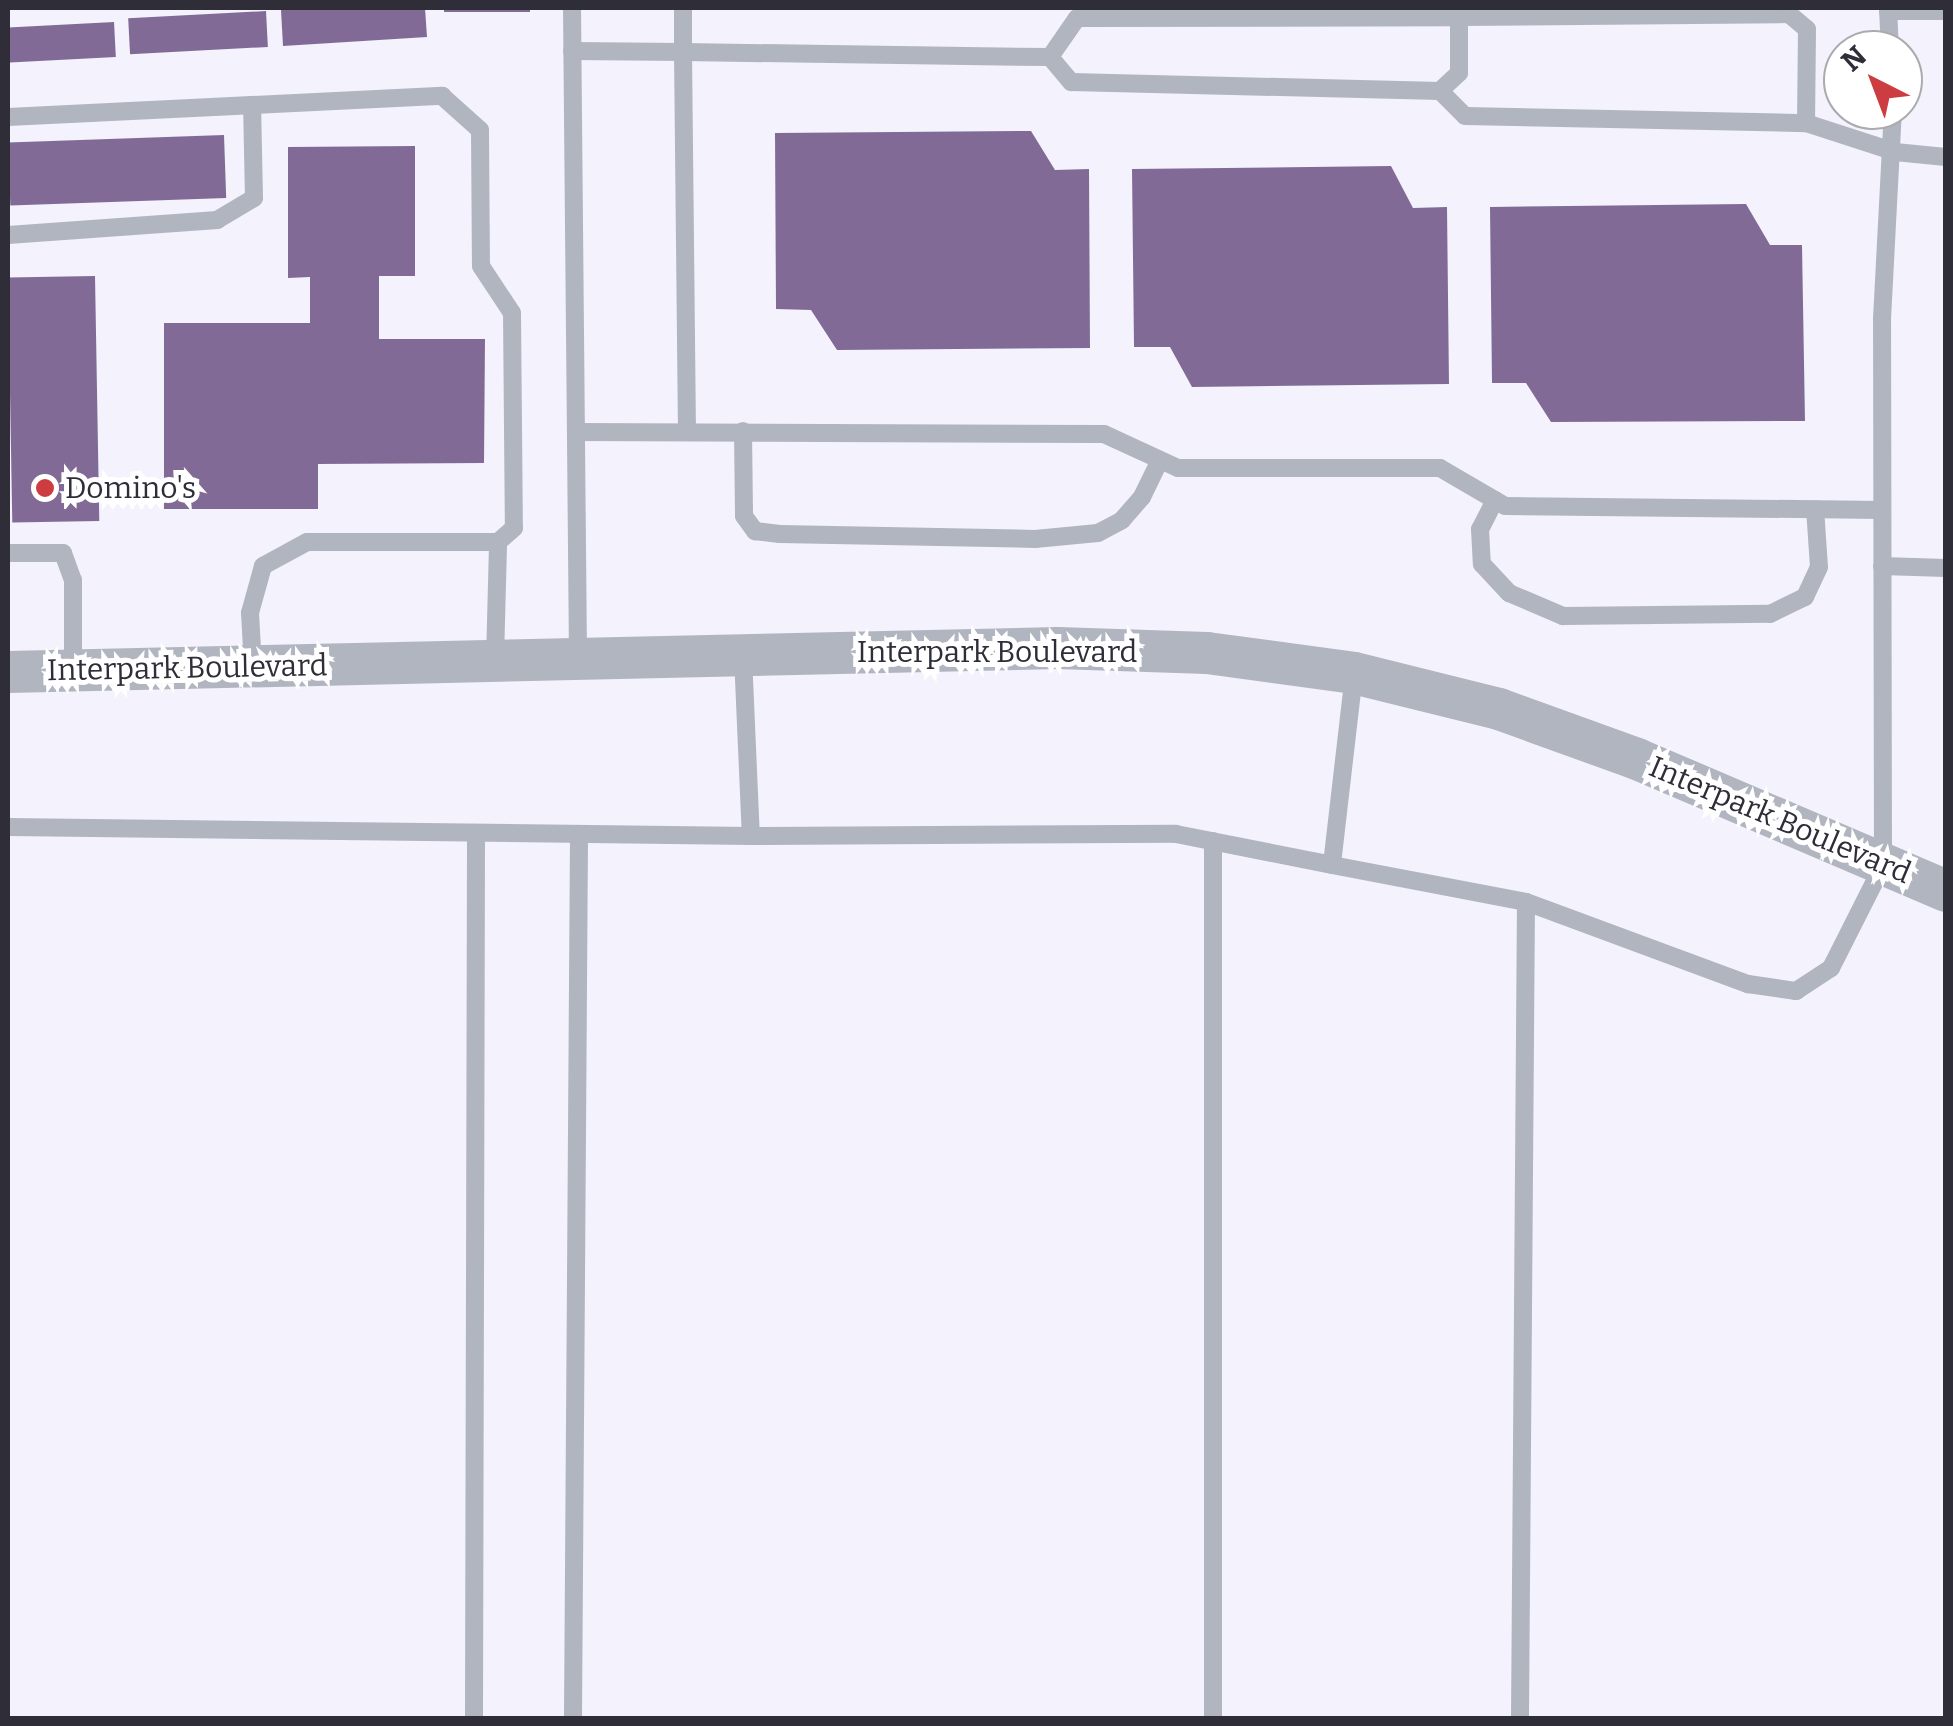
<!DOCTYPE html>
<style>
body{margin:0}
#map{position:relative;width:1953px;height:1726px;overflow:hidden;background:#f3f2fd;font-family:Bitter,serif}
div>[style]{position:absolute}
.building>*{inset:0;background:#816b96;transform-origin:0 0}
.service>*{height:18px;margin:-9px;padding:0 9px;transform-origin:9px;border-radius:9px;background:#b1b5c0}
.tertiary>*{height:42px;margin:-21px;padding:0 21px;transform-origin:21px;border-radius:21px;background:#b1b5c0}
.dots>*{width:28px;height:28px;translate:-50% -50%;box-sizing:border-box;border:5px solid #fff;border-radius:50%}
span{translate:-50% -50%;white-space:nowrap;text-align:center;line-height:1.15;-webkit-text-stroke:10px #fff;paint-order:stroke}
.poi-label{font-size:30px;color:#2e2d38}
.left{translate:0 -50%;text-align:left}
.street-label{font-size:30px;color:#2e2d38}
.frame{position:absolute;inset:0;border:10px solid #2e2d38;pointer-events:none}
.north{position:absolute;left:1823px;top:30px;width:100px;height:100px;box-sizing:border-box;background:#fff;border:2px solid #ababaf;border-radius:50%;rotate:318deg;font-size:28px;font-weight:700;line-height:40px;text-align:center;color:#2e2d38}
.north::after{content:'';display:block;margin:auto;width:35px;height:45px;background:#cc3c41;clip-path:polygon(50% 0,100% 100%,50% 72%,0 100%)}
</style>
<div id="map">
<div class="building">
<i style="clip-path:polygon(425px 8px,427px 37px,283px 46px,281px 10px)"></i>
<i style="left:444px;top:8px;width:86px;height:4px"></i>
<i style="left:266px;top:11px;width:36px;height:138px;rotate:87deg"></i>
<i style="left:114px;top:22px;width:35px;height:106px;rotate:87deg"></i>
<i style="clip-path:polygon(1031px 131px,1055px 170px,1089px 169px,1090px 348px,837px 350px,811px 310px,776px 309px,775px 133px)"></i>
<i style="left:224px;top:135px;width:63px;height:216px;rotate:88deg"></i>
<i style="clip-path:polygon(415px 146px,415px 276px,379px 276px,379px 339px,485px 339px,484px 463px,318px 464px,318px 509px,164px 509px,164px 323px,310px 323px,310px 277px,288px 278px,288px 147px)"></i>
<i style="clip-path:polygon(1391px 166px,1413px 208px,1447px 207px,1449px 384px,1192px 387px,1170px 347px,1134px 347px,1132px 169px)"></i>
<i style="clip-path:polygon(1746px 204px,1770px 245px,1802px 245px,1805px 421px,1551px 422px,1526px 383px,1492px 383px,1490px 207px)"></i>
<i style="left:95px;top:276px;width:245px;height:87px;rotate:89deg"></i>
</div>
<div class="service">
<i style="left:572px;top:8px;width:650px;rotate:89.47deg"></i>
<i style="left:683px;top:8px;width:44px;rotate:90deg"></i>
<i style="left:683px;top:52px;width:367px;rotate:0.8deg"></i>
<i style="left:1050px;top:57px;width:33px;rotate:50deg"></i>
<i style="left:1071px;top:82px;width:369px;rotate:1.4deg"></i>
<i style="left:1440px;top:91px;width:35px;rotate:45deg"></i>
<i style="left:1465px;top:116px;width:341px;rotate:1.2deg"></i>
<i style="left:1806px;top:123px;width:94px;rotate:18deg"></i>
<i style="left:1895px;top:152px;width:51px;rotate:5.6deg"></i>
<i style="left:1888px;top:8px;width:42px;rotate:87.3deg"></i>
<i style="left:1888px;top:11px;width:58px"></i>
<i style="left:1459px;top:17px;width:330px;rotate:-0.5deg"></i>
<i style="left:1789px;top:14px;width:23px;rotate:40deg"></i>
<i style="left:1807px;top:29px;width:94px;rotate:90.6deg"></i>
<i style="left:572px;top:51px;width:111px;rotate:0.5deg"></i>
<i style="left:683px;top:52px;width:380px;rotate:89.4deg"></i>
<i style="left:1050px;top:57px;width:47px;rotate:-55.3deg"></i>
<i style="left:1077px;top:18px;width:382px;rotate:-0.1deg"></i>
<i style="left:1459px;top:17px;width:56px;rotate:90deg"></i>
<i style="left:1459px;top:73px;width:26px;rotate:137deg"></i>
<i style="left:8px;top:117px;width:435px;rotate:-2.8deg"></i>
<i style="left:442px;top:96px;width:51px;rotate:41.8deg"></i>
<i style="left:480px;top:130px;width:136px;rotate:89.6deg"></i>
<i style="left:481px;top:266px;width:56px;rotate:56.6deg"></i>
<i style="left:512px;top:313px;width:215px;rotate:89.5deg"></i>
<i style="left:514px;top:528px;width:21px;rotate:139deg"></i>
<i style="left:498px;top:542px;width:191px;rotate:180deg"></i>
<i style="left:307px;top:542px;width:50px;rotate:151.4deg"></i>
<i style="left:263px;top:566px;width:49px;rotate:105.5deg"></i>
<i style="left:250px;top:613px;width:53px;rotate:86.8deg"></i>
<i style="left:8px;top:235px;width:210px;rotate:-4.1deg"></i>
<i style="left:217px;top:220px;width:43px;rotate:-30.7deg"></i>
<i style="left:254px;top:198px;width:93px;rotate:-91.2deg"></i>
<i style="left:743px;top:431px;width:85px;rotate:89.3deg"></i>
<i style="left:744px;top:516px;width:19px;rotate:54deg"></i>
<i style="left:755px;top:531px;width:25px;rotate:7deg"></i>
<i style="left:780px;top:534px;width:255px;rotate:1.1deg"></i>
<i style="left:1035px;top:539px;width:63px;rotate:-5.4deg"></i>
<i style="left:1098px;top:533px;width:27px;rotate:-28deg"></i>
<i style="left:1122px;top:520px;width:30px;rotate:-49deg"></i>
<i style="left:1142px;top:497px;width:41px;rotate:-64.1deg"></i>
<i style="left:576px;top:432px;width:528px;rotate:0.22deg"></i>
<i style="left:1104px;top:434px;width:81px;rotate:24.7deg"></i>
<i style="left:1178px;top:468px;width:262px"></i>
<i style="left:1440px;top:468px;width:75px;rotate:30.3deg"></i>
<i style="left:1505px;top:506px;width:377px;rotate:0.6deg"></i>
<i style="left:1495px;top:500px;width:33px;rotate:117deg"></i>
<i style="left:1480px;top:529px;width:35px;rotate:87deg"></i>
<i style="left:1482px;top:564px;width:40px;rotate:47deg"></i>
<i style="left:1509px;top:593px;width:59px;rotate:23.1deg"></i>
<i style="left:1563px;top:616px;width:207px;rotate:-0.6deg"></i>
<i style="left:1770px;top:614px;width:39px;rotate:-26deg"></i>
<i style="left:1805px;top:597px;width:33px;rotate:-65deg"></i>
<i style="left:1819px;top:567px;width:58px;rotate:-93.9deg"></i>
<i style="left:8px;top:553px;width:55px"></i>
<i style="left:63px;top:553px;width:29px;rotate:70deg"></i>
<i style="left:73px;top:580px;width:90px;rotate:90deg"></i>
<i style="left:1882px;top:566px;width:64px;rotate:1.8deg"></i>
<i style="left:743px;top:656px;width:180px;rotate:87.5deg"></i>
<i style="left:751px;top:836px;width:425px;rotate:-0.3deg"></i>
<i style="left:1176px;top:834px;width:159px;rotate:11.2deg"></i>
<i style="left:495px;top:660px;width:118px;rotate:-88.5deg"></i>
<i style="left:1354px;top:674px;width:192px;rotate:96.6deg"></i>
<i style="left:1332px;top:865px;width:197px;rotate:10.8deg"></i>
<i style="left:8px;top:827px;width:743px;rotate:0.69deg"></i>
<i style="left:1213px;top:841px;width:877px;rotate:90deg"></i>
<i style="left:474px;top:1718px;width:885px;rotate:-89.87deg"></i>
<i style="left:573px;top:1718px;width:884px;rotate:-89.61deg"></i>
<i style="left:1520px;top:1718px;width:816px;rotate:-89.58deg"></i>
<i style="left:1526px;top:902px;width:237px;rotate:20.3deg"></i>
<i style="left:1748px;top:984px;width:49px;rotate:8.3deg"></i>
<i style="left:1796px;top:991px;width:42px;rotate:-33.3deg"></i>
<i style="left:1831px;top:968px;width:115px;rotate:-63.2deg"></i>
<i style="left:1883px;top:865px;width:546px;rotate:-90.1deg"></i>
<i style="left:1882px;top:319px;width:209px;rotate:-87deg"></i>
</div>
<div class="tertiary">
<i style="left:8px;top:672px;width:1050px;rotate:-1.31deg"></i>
<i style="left:1058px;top:648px;width:149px;rotate:1.9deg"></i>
<i style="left:1207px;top:653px;width:148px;rotate:7.7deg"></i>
<i style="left:1354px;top:673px;width:149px;rotate:13.9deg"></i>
<i style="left:1499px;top:709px;width:147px;rotate:19.9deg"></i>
<i style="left:1637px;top:759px;width:336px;rotate:23.1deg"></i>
</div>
<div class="dots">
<i style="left:45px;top:488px;background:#cc3c41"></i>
</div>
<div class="poi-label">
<span class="left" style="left:65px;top:488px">Domino's</span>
</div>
<div class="street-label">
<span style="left:997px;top:652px">Interpark Boulevard</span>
<span style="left:187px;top:668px;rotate:-1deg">Interpark Boulevard</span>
<span style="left:1780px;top:820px;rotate:23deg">Interpark Boulevard</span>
</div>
<div class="frame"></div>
<div class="north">N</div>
</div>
